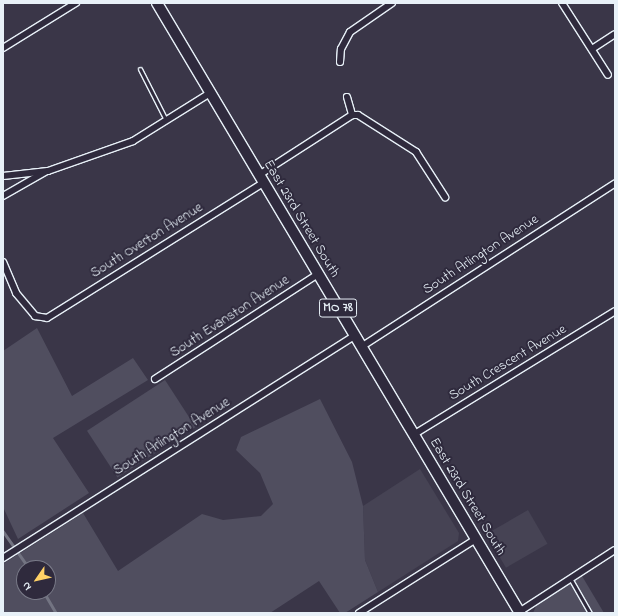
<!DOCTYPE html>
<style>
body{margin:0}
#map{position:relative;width:618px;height:616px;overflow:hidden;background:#3a3648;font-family:"Indie Flower",sans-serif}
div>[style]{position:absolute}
.built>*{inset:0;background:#464354;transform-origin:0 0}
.green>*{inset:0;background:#504e5f;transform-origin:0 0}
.stream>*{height:2.5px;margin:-1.25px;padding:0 1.25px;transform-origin:1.25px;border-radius:1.25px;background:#737482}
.roads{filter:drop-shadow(1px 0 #e8f1f8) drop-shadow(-1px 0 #e8f1f8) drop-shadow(0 1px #e8f1f8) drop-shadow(0 -1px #e8f1f8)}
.lane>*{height:3px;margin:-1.5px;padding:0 1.5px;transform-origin:1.5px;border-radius:1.5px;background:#2f2a3d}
.street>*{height:6px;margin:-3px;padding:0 3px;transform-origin:3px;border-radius:3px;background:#2f2a3d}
.primary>*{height:10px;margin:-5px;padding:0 5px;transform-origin:5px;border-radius:5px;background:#2f2a3d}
span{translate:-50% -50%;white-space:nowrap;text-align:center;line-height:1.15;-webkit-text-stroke:4px #2f2a3d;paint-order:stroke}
.shield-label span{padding:1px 3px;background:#2f2a3d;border:1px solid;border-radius:3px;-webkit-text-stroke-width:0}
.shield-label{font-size:13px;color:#e8f1f8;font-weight:700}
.street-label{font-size:14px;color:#e8f1f8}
.frame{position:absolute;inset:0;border:4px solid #e8f1f8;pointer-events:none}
.north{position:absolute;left:16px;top:560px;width:40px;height:40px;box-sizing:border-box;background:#2f2a3d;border:1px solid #797a88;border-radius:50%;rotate:236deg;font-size:11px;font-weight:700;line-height:16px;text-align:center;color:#e8f1f8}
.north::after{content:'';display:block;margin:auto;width:14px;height:18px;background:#ffd166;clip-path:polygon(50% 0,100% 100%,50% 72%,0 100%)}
</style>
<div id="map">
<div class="built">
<i style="clip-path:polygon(420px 469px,459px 533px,458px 541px,378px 592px,365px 560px,363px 506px)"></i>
<i style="left:528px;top:510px;width:39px;height:48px;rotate:60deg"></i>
</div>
<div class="green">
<i style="clip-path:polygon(37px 328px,72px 396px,133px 358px,148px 380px,53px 438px,89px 493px,18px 539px,3px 507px,3px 351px)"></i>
<i style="left:165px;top:380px;width:56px;height:93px;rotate:57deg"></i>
<i style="clip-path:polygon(evenodd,320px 399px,352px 462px,363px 506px,365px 560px,378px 592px,345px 613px,340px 613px,319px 581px,270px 613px,3px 613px,3px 564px,83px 513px,118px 571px,202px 514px,223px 520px,261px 516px,273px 504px,260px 473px,236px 450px,241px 437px,320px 399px,24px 568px,48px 568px,48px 592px,24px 592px,24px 568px)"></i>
<i style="clip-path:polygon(582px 576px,604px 613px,533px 613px,537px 604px)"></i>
</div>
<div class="stream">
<i style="left:3px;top:531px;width:45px;rotate:54.9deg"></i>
<i style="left:44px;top:592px;width:24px;rotate:60deg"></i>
</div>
<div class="roads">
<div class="lane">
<i style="left:140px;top:69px;width:57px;rotate:63deg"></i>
<i style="left:570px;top:578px;width:40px;rotate:60.3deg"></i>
</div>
<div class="street">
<i style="left:562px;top:3px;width:85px;rotate:57.4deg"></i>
<i style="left:3px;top:48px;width:86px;rotate:-31.7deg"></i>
<i style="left:592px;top:49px;width:27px;rotate:-33deg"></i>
<i style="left:340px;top:62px;width:13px;rotate:-86deg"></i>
<i style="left:341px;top:49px;width:19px;rotate:-62deg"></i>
<i style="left:350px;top:32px;width:51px;rotate:-34.6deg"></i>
<i style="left:347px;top:97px;width:19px;rotate:74deg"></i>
<i style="left:259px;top:175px;width:111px;rotate:-32.8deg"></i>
<i style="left:352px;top:115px;width:6px"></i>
<i style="left:358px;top:115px;width:69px;rotate:32.5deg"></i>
<i style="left:416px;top:152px;width:54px;rotate:57.2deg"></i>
<i style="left:3px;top:176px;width:45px;rotate:-6.3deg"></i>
<i style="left:48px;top:171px;width:90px;rotate:-19.4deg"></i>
<i style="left:133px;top:141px;width:91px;rotate:-31.9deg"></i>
<i style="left:3px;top:196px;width:48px;rotate:-29.7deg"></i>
<i style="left:3px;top:262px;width:34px;rotate:67deg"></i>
<i style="left:16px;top:293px;width:30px;rotate:50deg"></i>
<i style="left:35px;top:316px;width:12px;rotate:9deg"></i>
<i style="left:47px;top:318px;width:255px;rotate:-32deg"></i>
<i style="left:361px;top:347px;width:302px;rotate:-32.8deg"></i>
<i style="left:155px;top:379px;width:194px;rotate:-32.8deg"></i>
<i style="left:413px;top:435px;width:237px;rotate:-31.5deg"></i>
<i style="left:3px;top:558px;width:415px;rotate:-32.3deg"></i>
<i style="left:519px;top:612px;width:114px;rotate:-32.9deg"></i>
<i style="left:359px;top:613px;width:138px;rotate:-32.3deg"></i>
</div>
<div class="primary">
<i style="left:157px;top:3px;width:710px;rotate:59.24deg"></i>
</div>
</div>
<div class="shield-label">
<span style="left:338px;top:308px">MO 78</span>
</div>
<div class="street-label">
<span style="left:301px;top:219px;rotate:59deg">East 23rd Street South</span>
<span style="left:147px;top:241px;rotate:-32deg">South Overton Avenue</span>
<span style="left:481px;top:255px;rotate:-33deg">South Arlington Avenue</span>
<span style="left:230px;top:317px;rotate:-33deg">South Evanston Avenue</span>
<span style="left:508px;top:363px;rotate:-31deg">South Crescent Avenue</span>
<span style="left:172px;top:437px;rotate:-32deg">South Arlington Avenue</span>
<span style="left:467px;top:497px;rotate:59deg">East 23rd Street South</span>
</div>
<div class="frame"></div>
<div class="north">N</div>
</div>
